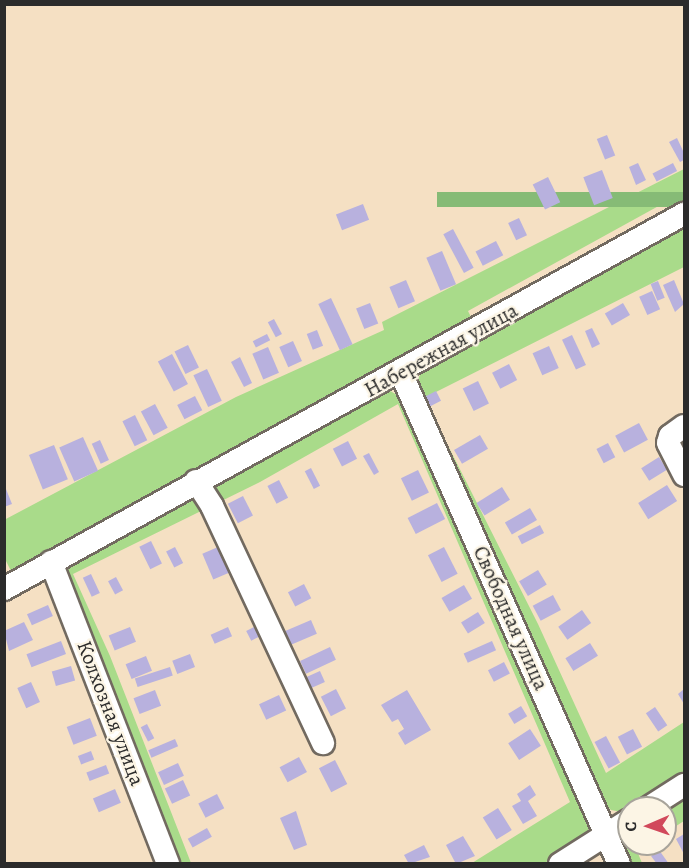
<!DOCTYPE html>
<meta charset="utf-8">
<style>
body{margin:0}
#map{position:relative;width:689px;height:868px;overflow:hidden;background:#f5e0c3;font-family:Alegreya,serif}
div>[style]{position:absolute}
.green>*{inset:0;background:#a9db8a}
.forest>*{inset:0;background:#86bb76;transform-origin:0 0}
.building>*{inset:0;background:#b8b1de;transform-origin:0 0}
.roads{filter:drop-shadow(2px 0 #726a60) drop-shadow(-2px 0 #726a60) drop-shadow(0 2px #726a60) drop-shadow(0 -2px #726a60)}
.minor>*{height:22px;margin:-11px;padding:0 11px;transform-origin:11px;border-radius:11px;background:#fff}
span{translate:-50% -50%;white-space:nowrap;text-align:center;line-height:1.15;-webkit-text-stroke:4.5px #fcf5e5;paint-order:stroke}
.street-label{font-size:21px;color:#2b2b2b}
.frame{position:absolute;inset:0;border:6px solid #2b2b2b;pointer-events:none}
.north{position:absolute;left:617px;top:796px;width:60px;height:60px;box-sizing:border-box;background:#fcf5e5;border:2px solid #a8a49b;border-radius:50%;rotate:268deg;font-size:16px;font-weight:700;line-height:24px;text-align:center;color:#2b2b2b}
.north::after{content:'';display:block;margin:auto;width:21px;height:27px;background:#d1495b;clip-path:polygon(50% 0,100% 100%,50% 72%,0 100%)}
</style>
<div id="map">
<div class="green">
<i style="clip-path:polygon(684px 169px,684px 192px,468px 311px,474px 323px,212px 461px,13px 575px,5px 559px,4px 520px,236px 397px,384px 330px,382px 322px)"></i>
<i style="clip-path:polygon(684px 222px,684px 267px,424px 398px,538px 624px,606px 773px,684px 722px,684px 773px,622px 812px,611px 810px,599px 798px,419px 398px,417px 380px,426px 365px)"></i>
<i style="clip-path:polygon(387px 389px,402px 398px,590px 816px,588px 832px,545px 863px,472px 863px,570px 802px,398px 404px,260px 482px,73px 574px,110px 656px,191px 863px,175px 863px,61px 564px)"></i>
<i style="clip-path:polygon(684px 796px,684px 821px,665px 833px,665px 808px)"></i>
<i style="clip-path:polygon(629px 831px,629px 844px,648px 844px,637px 851px,642px 863px,625px 863px,619px 848px,623px 835px)"></i>
</div>
<div class="forest">
<i style="left:684px;top:192px;width:15px;height:247px;rotate:90deg"></i>
</div>
<div class="building">
<i style="left:607px;top:135px;width:22px;height:11px;rotate:68deg"></i>
<i style="clip-path:polygon(677px 138px,684px 153px,684px 160px,680px 162px,669px 142px)"></i>
<i style="clip-path:polygon(638px 163px,646px 180px,636px 185px,629px 167px)"></i>
<i style="left:673px;top:163px;width:9px;height:23px;rotate:63deg"></i>
<i style="left:602px;top:170px;width:30px;height:20px;rotate:69deg"></i>
<i style="left:548px;top:177px;width:28px;height:17px;rotate:64deg"></i>
<i style="left:363px;top:204px;width:17px;height:29px;rotate:69deg"></i>
<i style="left:519px;top:218px;width:19px;height:12px;rotate:65deg"></i>
<i style="left:453px;top:229px;width:44px;height:11px;rotate:62deg"></i>
<i style="left:496px;top:241px;width:16px;height:23px;rotate:63deg"></i>
<i style="left:442px;top:251px;width:36px;height:17px;rotate:67deg"></i>
<i style="left:406px;top:280px;width:23px;height:18px;rotate:67deg"></i>
<i style="clip-path:polygon(674px 280px,684px 304px,675px 312px,663px 285px)"></i>
<i style="left:658px;top:281px;width:18px;height:8px;rotate:68deg"></i>
<i style="left:652px;top:291px;width:20px;height:14px;rotate:66deg"></i>
<i style="left:331px;top:298px;width:51px;height:14px;rotate:65deg"></i>
<i style="left:370px;top:303px;width:22px;height:15px;rotate:68deg"></i>
<i style="left:623px;top:303px;width:14px;height:21px;rotate:60deg"></i>
<i style="left:274px;top:319px;width:17px;height:7px;rotate:62deg"></i>
<i style="clip-path:polygon(592px 328px,600px 344px,592px 348px,585px 331px)"></i>
<i style="left:317px;top:330px;width:17px;height:11px;rotate:69deg"></i>
<i style="left:267px;top:334px;width:7px;height:16px;rotate:63deg"></i>
<i style="left:572px;top:335px;width:33px;height:11px;rotate:65deg"></i>
<i style="left:293px;top:341px;width:22px;height:15px;rotate:66deg"></i>
<i style="left:188px;top:345px;width:25px;height:15px;rotate:64deg"></i>
<i style="left:549px;top:346px;width:24px;height:18px;rotate:66deg"></i>
<i style="left:268px;top:347px;width:28px;height:17px;rotate:67deg"></i>
<i style="left:172px;top:354px;width:34px;height:16px;rotate:62deg"></i>
<i style="clip-path:polygon(240px 357px,252px 383px,244px 387px,231px 362px)"></i>
<i style="left:509px;top:364px;width:18px;height:19px;rotate:63deg"></i>
<i style="left:207px;top:369px;width:35px;height:15px;rotate:65deg"></i>
<i style="left:478px;top:381px;width:25px;height:17px;rotate:64deg"></i>
<i style="left:436px;top:391px;width:11px;height:13px;rotate:63deg"></i>
<i style="left:195px;top:396px;width:16px;height:20px;rotate:63deg"></i>
<i style="left:155px;top:404px;width:27px;height:16px;rotate:62deg"></i>
<i style="left:135px;top:415px;width:28px;height:14px;rotate:64deg"></i>
<i style="left:639px;top:423px;width:19px;height:27px;rotate:62deg"></i>
<i style="left:480px;top:435px;width:16px;height:30px;rotate:60deg"></i>
<i style="left:83px;top:437px;width:37px;height:26px;rotate:66deg"></i>
<i style="left:100px;top:440px;width:22px;height:9px;rotate:66deg"></i>
<i style="left:348px;top:441px;width:20px;height:17px;rotate:63deg"></i>
<i style="left:608px;top:443px;width:16px;height:13px;rotate:63deg"></i>
<i style="left:54px;top:445px;width:37px;height:27px;rotate:68deg"></i>
<i style="clip-path:polygon(369px 453px,379px 472px,374px 475px,363px 456px)"></i>
<i style="left:659px;top:457px;width:15px;height:21px;rotate:58deg"></i>
<i style="left:311px;top:468px;width:20px;height:7px;rotate:63deg"></i>
<i style="left:418px;top:470px;width:25px;height:19px;rotate:64deg"></i>
<i style="left:279px;top:480px;width:20px;height:13px;rotate:63deg"></i>
<i style="clip-path:polygon(4px 484px,12px 504px,4px 507px)"></i>
<i style="left:667px;top:485px;width:19px;height:34px;rotate:58deg"></i>
<i style="left:502px;top:487px;width:15px;height:30px;rotate:58deg"></i>
<i style="left:243px;top:496px;width:22px;height:17px;rotate:63deg"></i>
<i style="left:437px;top:503px;width:18px;height:33px;rotate:63deg"></i>
<i style="left:530px;top:508px;width:14px;height:29px;rotate:60deg"></i>
<i style="left:540px;top:525px;width:9px;height:25px;rotate:63deg"></i>
<i style="left:151px;top:541px;width:25px;height:13px;rotate:64deg"></i>
<i style="left:175px;top:547px;width:18px;height:10px;rotate:63deg"></i>
<i style="left:218px;top:547px;width:28px;height:17px;rotate:67deg"></i>
<i style="left:444px;top:547px;width:30px;height:18px;rotate:63deg"></i>
<i style="left:538px;top:570px;width:17px;height:22px;rotate:59deg"></i>
<i style="left:91px;top:574px;width:21px;height:9px;rotate:65deg"></i>
<i style="left:116px;top:577px;width:15px;height:9px;rotate:62deg"></i>
<i style="left:304px;top:584px;width:16px;height:18px;rotate:63deg"></i>
<i style="left:464px;top:585px;width:16px;height:26px;rotate:60deg"></i>
<i style="left:553px;top:595px;width:17px;height:23px;rotate:62deg"></i>
<i style="left:48px;top:605px;width:12px;height:23px;rotate:66deg"></i>
<i style="left:582px;top:610px;width:16px;height:29px;rotate:55deg"></i>
<i style="left:478px;top:612px;width:13px;height:20px;rotate:58deg"></i>
<i style="left:311px;top:620px;width:15px;height:28px;rotate:67deg"></i>
<i style="clip-path:polygon(24px 622px,33px 640px,9px 651px,4px 631px)"></i>
<i style="left:256px;top:626px;width:11px;height:11px;rotate:63deg"></i>
<i style="left:130px;top:627px;width:16px;height:23px;rotate:68deg"></i>
<i style="left:228px;top:627px;width:10px;height:19px;rotate:66deg"></i>
<i style="left:61px;top:641px;width:14px;height:37px;rotate:69deg"></i>
<i style="left:492px;top:641px;width:10px;height:31px;rotate:66deg"></i>
<i style="left:590px;top:643px;width:15px;height:29px;rotate:58deg"></i>
<i style="left:330px;top:647px;width:14px;height:33px;rotate:65deg"></i>
<i style="left:190px;top:654px;width:14px;height:19px;rotate:69deg"></i>
<i style="left:146px;top:656px;width:16px;height:22px;rotate:68deg"></i>
<i style="left:504px;top:662px;width:13px;height:18px;rotate:63deg"></i>
<i style="left:71px;top:666px;width:15px;height:20px;rotate:74deg"></i>
<i style="left:170px;top:667px;width:9px;height:37px;rotate:72deg"></i>
<i style="left:320px;top:671px;width:12px;height:21px;rotate:66deg"></i>
<i style="left:31px;top:682px;width:22px;height:15px;rotate:66deg"></i>
<i style="left:336px;top:689px;width:22px;height:17px;rotate:63deg"></i>
<i style="clip-path:polygon(684px 689px,684px 704px,678px 694px)"></i>
<i style="left:155px;top:690px;width:17px;height:23px;rotate:69deg"></i>
<i style="clip-path:polygon(407px 690px,431px 730px,405px 745px,398px 733px,404px 729px,398px 719px,392px 722px,381px 705px)"></i>
<i style="left:279px;top:695px;width:17px;height:22px;rotate:65deg"></i>
<i style="left:521px;top:706px;width:12px;height:15px;rotate:59deg"></i>
<i style="left:655px;top:707px;width:22px;height:11px;rotate:56deg"></i>
<i style="left:90px;top:718px;width:19px;height:25px;rotate:69deg"></i>
<i style="left:147px;top:724px;width:16px;height:7px;rotate:63deg"></i>
<i style="left:530px;top:729px;width:20px;height:26px;rotate:57deg"></i>
<i style="left:633px;top:729px;width:20px;height:17px;rotate:63deg"></i>
<i style="left:606px;top:736px;width:30px;height:13px;rotate:62deg"></i>
<i style="left:175px;top:739px;width:8px;height:29px;rotate:67deg"></i>
<i style="left:91px;top:751px;width:9px;height:14px;rotate:69deg"></i>
<i style="left:299px;top:757px;width:17px;height:22px;rotate:62deg"></i>
<i style="left:335px;top:760px;width:27px;height:18px;rotate:63deg"></i>
<i style="left:178px;top:763px;width:14px;height:22px;rotate:65deg"></i>
<i style="left:106px;top:765px;width:9px;height:21px;rotate:69deg"></i>
<i style="left:183px;top:780px;width:17px;height:20px;rotate:65deg"></i>
<i style="clip-path:polygon(530px 785px,536px 795px,528px 801px,537px 816px,523px 824px,512px 806px,521px 801px,517px 794px)"></i>
<i style="left:115px;top:789px;width:15px;height:24px;rotate:67deg"></i>
<i style="left:217px;top:794px;width:16px;height:21px;rotate:63deg"></i>
<i style="left:498px;top:808px;width:26px;height:18px;rotate:58deg"></i>
<i style="clip-path:polygon(296px 811px,307px 845px,294px 850px,280px 818px)"></i>
<i style="left:207px;top:828px;width:10px;height:22px;rotate:61deg"></i>
<i style="clip-path:polygon(684px 834px,684px 854px,676px 839px)"></i>
<i style="clip-path:polygon(463px 836px,475px 856px,456px 864px,446px 845px)"></i>
<i style="clip-path:polygon(424px 845px,430px 857px,409px 864px,404px 855px)"></i>
<i style="clip-path:polygon(659px 850px,669px 864px,657px 864px,651px 856px)"></i>
</div>
<div class="roads">
<div class="minor">
<i style="left:401px;top:373px;width:537px;rotate:66.06deg"></i>
<i style="left:684px;top:426px;width:17px;rotate:144deg"></i>
<i style="left:670px;top:436px;width:7px;rotate:106deg"></i>
<i style="left:668px;top:443px;width:36px;rotate:63deg"></i>
<i style="left:196px;top:481px;width:30px;rotate:57deg"></i>
<i style="left:212px;top:506px;width:262px;rotate:64.9deg"></i>
<i style="left:51px;top:562px;width:324px;rotate:68.8deg"></i>
<i style="left:4px;top:589px;width:777px;rotate:-28.88deg"></i>
<i style="left:648px;top:808px;width:43px;rotate:-32.6deg"></i>
<i style="left:560px;top:864px;width:82px;rotate:-32.5deg"></i>
</div>
</div>
<div class="street-label">
<span style="left:441px;top:350px;rotate:-29deg">Набережная улица</span>
<span style="left:511px;top:618px;rotate:66deg">Свободная улица</span>
<span style="left:111px;top:713px;rotate:69deg">Колхозная улица</span>
</div>
<div class="frame"></div>
<div class="north">С</div>
</div>
